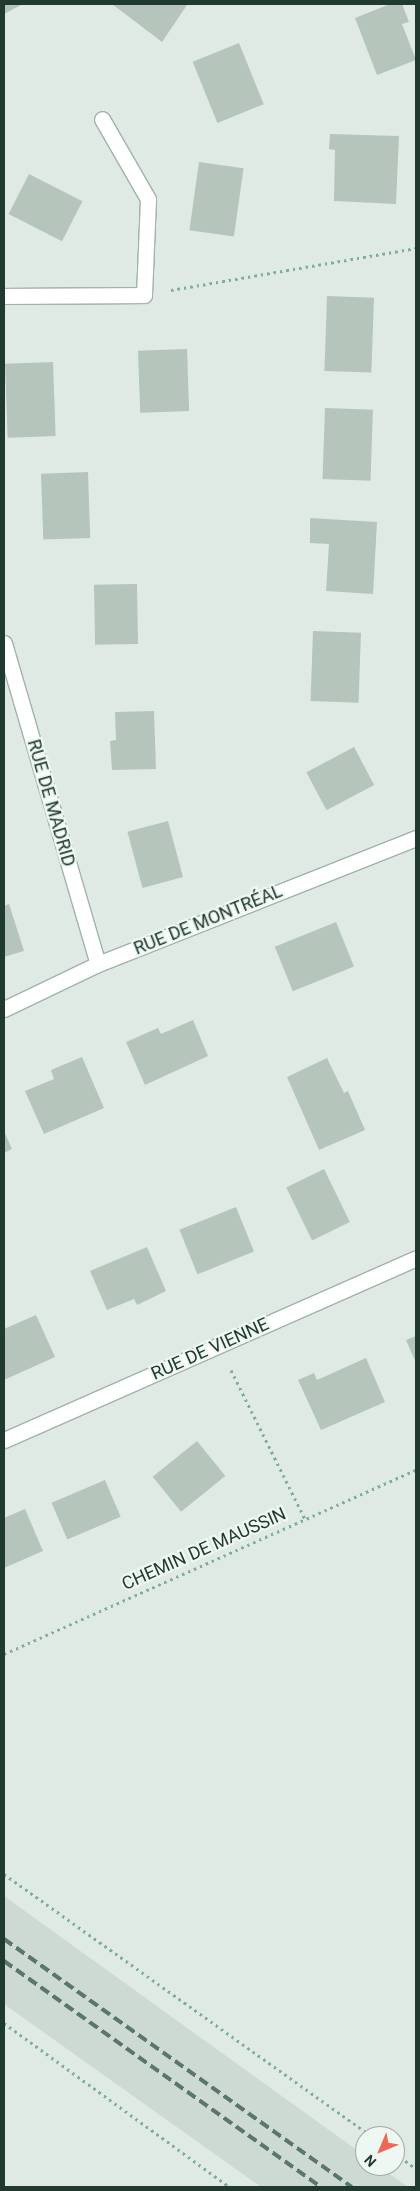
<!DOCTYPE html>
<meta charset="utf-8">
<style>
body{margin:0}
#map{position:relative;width:420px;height:2191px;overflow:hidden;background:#dfeae4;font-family:Roboto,sans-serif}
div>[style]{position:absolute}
.built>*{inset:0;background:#cddad3}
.building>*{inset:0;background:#b5c5bc;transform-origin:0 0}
.path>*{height:3px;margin-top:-1.5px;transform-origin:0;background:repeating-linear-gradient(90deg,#80ae99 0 2.5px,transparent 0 6.5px)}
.roads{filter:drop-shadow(1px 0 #a2b2aa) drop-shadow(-1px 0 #a2b2aa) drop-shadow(0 1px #a2b2aa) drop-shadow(0 -1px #a2b2aa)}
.minor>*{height:15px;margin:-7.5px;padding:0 7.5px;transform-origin:7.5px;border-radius:7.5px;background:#fff}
.rail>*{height:4px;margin-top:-2px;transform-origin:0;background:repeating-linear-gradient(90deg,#5b766b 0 10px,transparent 0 15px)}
span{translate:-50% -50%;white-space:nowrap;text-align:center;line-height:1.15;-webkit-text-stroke:4.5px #eff7f2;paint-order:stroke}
.street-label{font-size:18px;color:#203a30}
.frame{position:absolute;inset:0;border:5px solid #203a30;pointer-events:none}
.north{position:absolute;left:355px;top:2126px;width:50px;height:50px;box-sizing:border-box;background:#eff7f2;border:1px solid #9caba4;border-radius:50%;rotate:225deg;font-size:14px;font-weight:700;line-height:20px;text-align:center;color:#203a30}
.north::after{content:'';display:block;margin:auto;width:18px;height:22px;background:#f06757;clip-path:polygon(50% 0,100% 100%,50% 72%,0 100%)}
</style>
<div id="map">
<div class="built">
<i style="clip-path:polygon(4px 1896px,365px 2156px,365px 2166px,378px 2166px,408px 2187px,261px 2187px,4px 2004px)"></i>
</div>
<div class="building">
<i style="clip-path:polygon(4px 4px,23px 4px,4px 14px)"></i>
<i style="clip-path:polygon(112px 4px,185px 4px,187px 5px,162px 42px)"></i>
<i style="clip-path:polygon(390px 4px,402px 4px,409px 22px,402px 24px,416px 60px,377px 75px,355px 18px)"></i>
<i style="left:239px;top:43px;width:66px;height:50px;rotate:68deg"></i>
<i style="clip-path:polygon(330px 134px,399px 136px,396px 204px,334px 201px,335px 150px,329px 149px)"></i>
<i style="left:199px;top:162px;width:45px;height:69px;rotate:8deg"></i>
<i style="left:29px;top:174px;width:60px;height:45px;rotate:27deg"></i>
<i style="left:327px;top:296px;width:47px;height:75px;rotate:2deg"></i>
<i style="left:187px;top:349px;width:62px;height:49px;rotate:88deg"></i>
<i style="left:53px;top:362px;width:74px;height:48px;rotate:88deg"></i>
<i style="left:325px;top:408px;width:48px;height:71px;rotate:2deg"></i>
<i style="left:88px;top:472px;width:66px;height:47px;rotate:88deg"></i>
<i style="clip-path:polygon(310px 518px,377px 522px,373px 594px,326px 591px,329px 544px,310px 543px)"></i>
<i style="left:137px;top:584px;width:60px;height:43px;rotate:89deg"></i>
<i style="left:313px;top:631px;width:48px;height:70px;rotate:2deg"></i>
<i style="clip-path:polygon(154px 711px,156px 769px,112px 770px,110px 741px,116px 740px,115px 712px)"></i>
<i style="left:354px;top:747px;width:43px;height:54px;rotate:62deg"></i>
<i style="left:168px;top:821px;width:58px;height:42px;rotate:75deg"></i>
<i style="clip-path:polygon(9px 904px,24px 951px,4px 957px,4px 906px)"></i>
<i style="left:336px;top:922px;width:48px;height:66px;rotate:68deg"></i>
<i style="clip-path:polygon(193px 1020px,208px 1056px,145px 1085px,126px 1042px,158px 1028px,161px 1034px)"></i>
<i style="clip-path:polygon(82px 1057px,104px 1108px,44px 1134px,25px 1091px,54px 1079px,51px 1070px)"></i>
<i style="clip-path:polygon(327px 1058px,344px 1093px,348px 1091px,365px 1130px,319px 1150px,287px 1077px)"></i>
<i style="clip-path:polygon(4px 1131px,12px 1149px,4px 1153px)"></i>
<i style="left:324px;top:1169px;width:59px;height:42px;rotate:64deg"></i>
<i style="left:236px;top:1207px;width:48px;height:61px;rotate:68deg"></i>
<i style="clip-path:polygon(147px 1247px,166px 1291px,137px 1305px,134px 1299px,107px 1310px,90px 1271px)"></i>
<i style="clip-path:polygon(36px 1315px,55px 1357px,4px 1380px,4px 1329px)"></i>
<i style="clip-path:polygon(416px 1336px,416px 1363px,406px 1340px)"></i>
<i style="clip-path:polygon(366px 1358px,385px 1402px,321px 1430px,298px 1380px,314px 1373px,317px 1380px)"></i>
<i style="left:197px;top:1441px;width:45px;height:57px;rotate:51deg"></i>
<i style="left:105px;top:1480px;width:40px;height:58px;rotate:67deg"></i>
<i style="clip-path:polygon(25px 1509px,43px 1551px,4px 1568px,4px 1518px)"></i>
</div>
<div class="path">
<i style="left:171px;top:290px;width:249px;rotate:-9.7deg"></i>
<i style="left:231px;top:1370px;width:166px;rotate:63.6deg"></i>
<i style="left:4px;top:1654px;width:451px;rotate:-24.1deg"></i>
<i style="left:4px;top:1874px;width:451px;rotate:35.5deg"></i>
<i style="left:4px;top:2023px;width:279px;rotate:36deg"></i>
<i style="left:395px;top:2153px;width:26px;rotate:37deg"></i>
</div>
<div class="roads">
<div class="minor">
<i style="left:4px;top:296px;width:140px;rotate:-0.4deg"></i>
<i style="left:144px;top:295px;width:96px;rotate:-87.6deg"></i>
<i style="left:148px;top:199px;width:92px;rotate:-119.9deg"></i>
<i style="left:4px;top:643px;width:334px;rotate:73.7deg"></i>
<i style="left:4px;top:1009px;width:104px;rotate:-25.6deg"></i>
<i style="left:98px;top:964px;width:342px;rotate:-21.6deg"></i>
<i style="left:4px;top:1440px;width:450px;rotate:-23.8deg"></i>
</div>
</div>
<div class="rail">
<i style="left:4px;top:1939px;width:427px;rotate:35.5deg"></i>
<i style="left:4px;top:1961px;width:389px;rotate:35.5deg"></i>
</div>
<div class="street-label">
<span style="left:51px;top:803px;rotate:74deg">RUE DE MADRID</span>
<span style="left:208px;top:920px;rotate:-22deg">RUE DE MONTRÉAL</span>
<span style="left:210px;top:1349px;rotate:-24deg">RUE DE VIENNE</span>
<span style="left:204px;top:1549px;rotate:-24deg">CHEMIN DE MAUSSIN</span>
</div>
<div class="frame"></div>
<div class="north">N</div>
</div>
